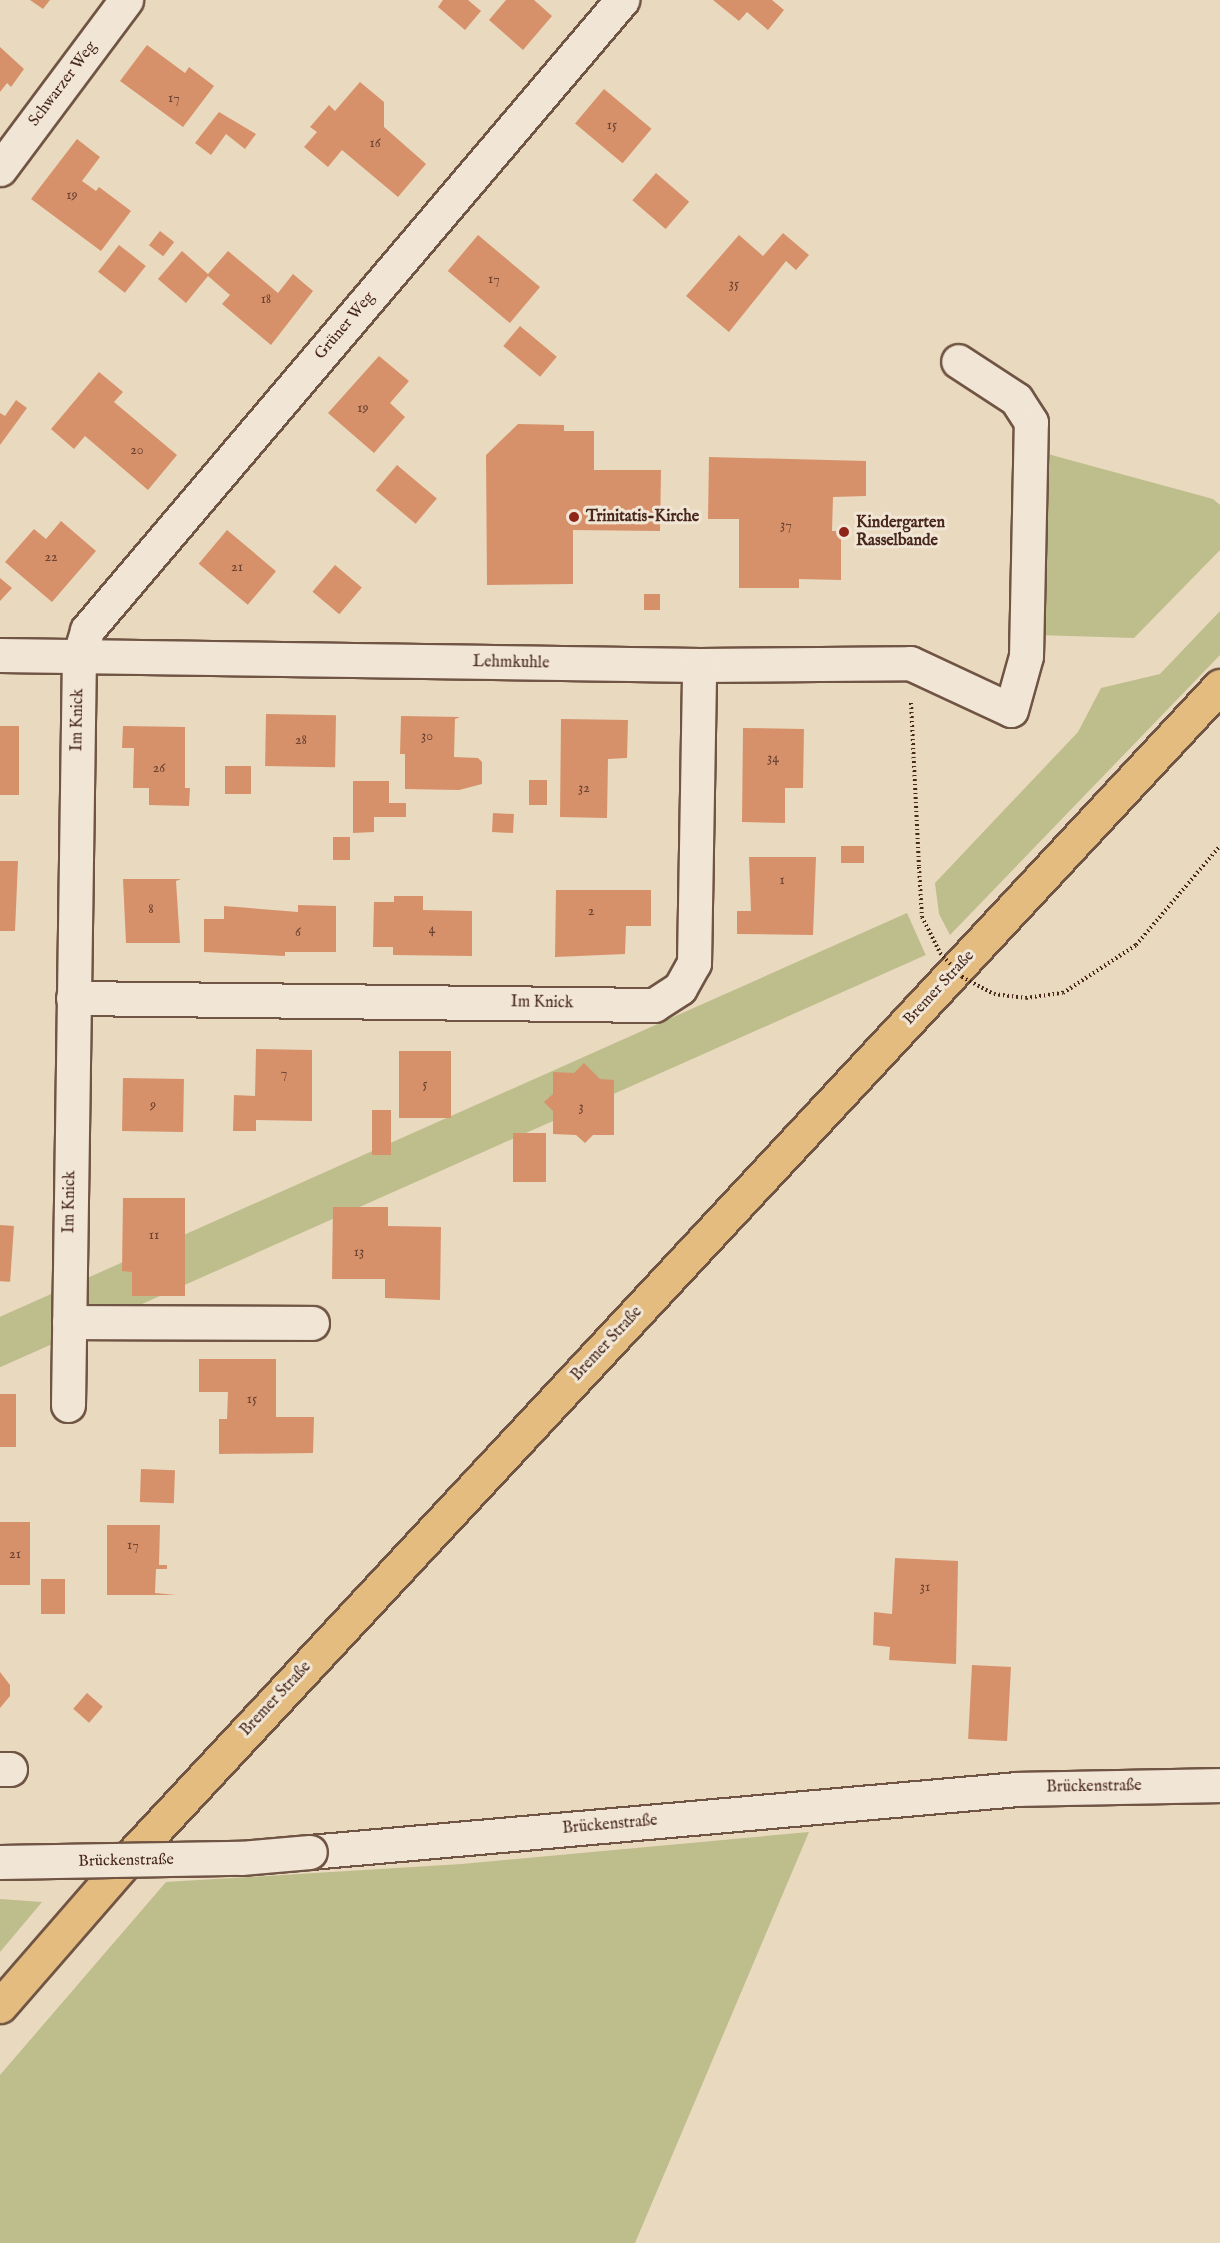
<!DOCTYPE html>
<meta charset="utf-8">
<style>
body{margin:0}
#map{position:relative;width:1220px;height:2243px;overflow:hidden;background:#e9d9be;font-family:"IM FELL English",serif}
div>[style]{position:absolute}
.green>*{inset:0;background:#bebd8c;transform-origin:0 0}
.building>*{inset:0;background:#d6916b;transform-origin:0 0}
.path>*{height:4px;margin-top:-2px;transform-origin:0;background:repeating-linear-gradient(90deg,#48281c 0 1.5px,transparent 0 4.5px)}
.roads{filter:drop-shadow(2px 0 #705444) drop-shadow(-2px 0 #705444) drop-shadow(0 2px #705444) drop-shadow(0 -2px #705444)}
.minor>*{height:33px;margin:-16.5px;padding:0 16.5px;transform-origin:16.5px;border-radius:16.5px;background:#f1e6d5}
.major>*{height:33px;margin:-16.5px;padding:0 16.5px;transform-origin:16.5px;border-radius:16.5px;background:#e4bc7f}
.path-bridge>*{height:4px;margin-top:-2px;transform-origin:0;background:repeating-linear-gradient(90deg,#48281c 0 1.5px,transparent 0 4.5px)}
.bridges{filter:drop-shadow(2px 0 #705444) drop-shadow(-2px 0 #705444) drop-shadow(0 2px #705444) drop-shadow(0 -2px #705444)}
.minor-bridge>*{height:33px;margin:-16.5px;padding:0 16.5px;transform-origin:16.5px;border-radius:16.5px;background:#f1e6d5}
.dots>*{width:16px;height:16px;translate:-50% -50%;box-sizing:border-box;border:3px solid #f1e6d5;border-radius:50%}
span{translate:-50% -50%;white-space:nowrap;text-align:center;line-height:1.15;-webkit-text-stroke:6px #f1e6d5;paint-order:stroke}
.number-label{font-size:14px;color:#6c4230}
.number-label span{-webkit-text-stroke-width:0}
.street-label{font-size:16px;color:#48281c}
.poi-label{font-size:16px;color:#48281c;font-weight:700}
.left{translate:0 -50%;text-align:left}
</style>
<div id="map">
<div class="green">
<i style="clip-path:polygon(1044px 453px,1213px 499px,1220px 505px,1220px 550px,1134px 638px,1038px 635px)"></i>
<i style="clip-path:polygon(1220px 611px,1220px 655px,950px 935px,939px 914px,935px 883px,1078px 732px,1101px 688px,1160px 674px)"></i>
<i style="left:907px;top:913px;width:46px;height:1250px;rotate:66deg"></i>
<i style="clip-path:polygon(809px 1832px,635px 2243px,0 2243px,0 2075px,166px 1882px,462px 1864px)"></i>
<i style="clip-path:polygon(0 1899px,42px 1902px,0 1952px)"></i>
</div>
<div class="building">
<i style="clip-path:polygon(30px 0,50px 0,43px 9px)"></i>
<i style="clip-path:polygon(443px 0,468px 0,481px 11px,465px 30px,438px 7px)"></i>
<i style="clip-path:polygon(506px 0,534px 0,552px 16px,523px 50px,489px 20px)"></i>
<i style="clip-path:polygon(713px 0,772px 0,784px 10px,768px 30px,747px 12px,739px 21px)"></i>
<i style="clip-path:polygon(147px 45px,185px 73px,189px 67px,214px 86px,183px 127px,120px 81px)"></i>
<i style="clip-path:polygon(0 47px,24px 69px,11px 87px,7px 83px,0 92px)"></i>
<i style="clip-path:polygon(360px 82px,384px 102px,384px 127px,426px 164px,398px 197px,342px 150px,328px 167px,304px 147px,317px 132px,310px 127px,329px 105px,335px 111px)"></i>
<i style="left:604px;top:89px;width:62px;height:45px;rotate:40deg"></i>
<i style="clip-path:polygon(219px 112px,256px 134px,245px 149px,226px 134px,211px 155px,195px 143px)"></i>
<i style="clip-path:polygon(77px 139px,100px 157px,82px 181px,96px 191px,99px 187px,131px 211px,101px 251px,31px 199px)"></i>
<i style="left:656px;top:173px;width:44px;height:36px;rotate:41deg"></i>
<i style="left:160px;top:231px;width:18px;height:18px;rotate:38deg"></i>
<i style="clip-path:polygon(783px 233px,809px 255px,796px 270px,786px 261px,729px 332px,686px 296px,739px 235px,763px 256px)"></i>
<i style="left:478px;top:235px;width:81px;height:47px;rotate:40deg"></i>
<i style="left:119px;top:245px;width:34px;height:34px;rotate:38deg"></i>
<i style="clip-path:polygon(182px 251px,208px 274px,228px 251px,278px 293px,293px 274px,313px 291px,271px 345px,222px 304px,230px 295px,208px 276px,186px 303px,158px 279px)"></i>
<i style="left:520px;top:326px;width:48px;height:26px;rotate:40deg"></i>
<i style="clip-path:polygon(379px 356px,409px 381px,390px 403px,405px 417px,374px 453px,328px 413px)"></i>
<i style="clip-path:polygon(99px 372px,123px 392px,114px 402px,177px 455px,148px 490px,85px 436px,74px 449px,51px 429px)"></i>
<i style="clip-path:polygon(16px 400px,27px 408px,0 445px,0 413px,5px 416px)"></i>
<i style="clip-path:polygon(518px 424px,564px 425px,564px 431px,594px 431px,594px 470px,661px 470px,660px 531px,573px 530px,573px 584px,487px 585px,486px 455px)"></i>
<i style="clip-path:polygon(709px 457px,866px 461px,866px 496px,833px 497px,832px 531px,841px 531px,841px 580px,799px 579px,799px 588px,739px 588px,739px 519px,708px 519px)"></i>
<i style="left:397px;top:465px;width:52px;height:33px;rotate:40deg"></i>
<i style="clip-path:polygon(61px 521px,96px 551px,52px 602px,5px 562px,34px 529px,46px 539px)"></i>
<i style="left:227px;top:530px;width:64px;height:44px;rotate:40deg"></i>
<i style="left:335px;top:565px;width:35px;height:35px;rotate:40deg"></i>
<i style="clip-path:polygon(0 578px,12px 588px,0 601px)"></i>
<i style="left:644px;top:594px;width:16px;height:16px"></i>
<i style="left:266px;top:714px;width:70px;height:52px;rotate:1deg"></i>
<i style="clip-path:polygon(401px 716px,460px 717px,455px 719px,454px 757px,478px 758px,482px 762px,482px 784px,459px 790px,405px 789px,405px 754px,400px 754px)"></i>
<i style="clip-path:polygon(561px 719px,628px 720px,627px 758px,608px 759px,607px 818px,560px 817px)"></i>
<i style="left:0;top:726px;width:19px;height:69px"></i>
<i style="clip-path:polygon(123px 726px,185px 727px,185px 788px,190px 788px,189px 806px,149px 805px,149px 788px,133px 788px,134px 748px,122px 748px)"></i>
<i style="clip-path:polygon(743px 728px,804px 729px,803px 788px,785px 788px,785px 823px,742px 822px)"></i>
<i style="left:225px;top:766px;width:26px;height:28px"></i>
<i style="left:529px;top:780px;width:18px;height:25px"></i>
<i style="clip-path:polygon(353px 781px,389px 781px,389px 803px,406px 803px,406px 817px,374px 817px,374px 832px,353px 833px)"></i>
<i style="left:493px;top:813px;width:21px;height:19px;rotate:3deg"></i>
<i style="left:350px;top:837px;width:23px;height:17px;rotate:90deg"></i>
<i style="left:841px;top:846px;width:23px;height:17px"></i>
<i style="clip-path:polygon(749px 857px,816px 857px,813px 935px,737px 934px,737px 911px,751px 911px)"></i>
<i style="clip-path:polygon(0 861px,18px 861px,15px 931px,0 931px)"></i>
<i style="clip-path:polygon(123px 879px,181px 879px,176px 881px,180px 943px,126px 943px)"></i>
<i style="clip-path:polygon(556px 890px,651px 890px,651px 926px,626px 926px,625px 954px,555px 957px)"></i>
<i style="clip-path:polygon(394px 896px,423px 896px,423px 910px,472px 911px,472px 956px,393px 955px,393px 947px,373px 947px,374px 902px,394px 902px)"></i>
<i style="clip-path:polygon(298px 905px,336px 906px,336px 952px,285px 952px,285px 956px,204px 952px,204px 919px,224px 919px,224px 906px,298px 912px)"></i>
<i style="clip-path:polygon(256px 1049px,312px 1050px,312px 1121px,256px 1120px,256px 1131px,233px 1131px,234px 1095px,255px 1096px)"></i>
<i style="left:399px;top:1051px;width:52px;height:67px"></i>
<i style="clip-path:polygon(584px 1063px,600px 1079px,614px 1080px,614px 1135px,593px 1135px,585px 1143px,576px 1135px,553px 1134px,553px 1111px,544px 1102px,553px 1094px,553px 1072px,574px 1073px)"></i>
<i style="left:123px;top:1078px;width:61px;height:53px;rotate:1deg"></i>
<i style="left:372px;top:1110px;width:19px;height:45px"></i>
<i style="left:513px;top:1133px;width:33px;height:49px"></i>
<i style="clip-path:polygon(123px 1198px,185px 1198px,185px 1296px,132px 1296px,132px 1272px,122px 1271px)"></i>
<i style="clip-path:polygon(333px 1207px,388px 1207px,388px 1226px,441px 1227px,440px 1300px,385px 1298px,385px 1279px,332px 1279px)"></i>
<i style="left:0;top:1225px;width:14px;height:56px;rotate:4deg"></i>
<i style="clip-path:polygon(199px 1359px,276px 1359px,276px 1417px,314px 1417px,313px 1453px,219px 1454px,219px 1419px,227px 1419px,228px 1392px,199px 1392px)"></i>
<i style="left:0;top:1394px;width:16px;height:53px"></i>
<i style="left:141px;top:1469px;width:34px;height:33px;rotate:2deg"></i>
<i style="left:0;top:1522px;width:30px;height:63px"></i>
<i style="clip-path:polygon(107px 1525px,160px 1525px,159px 1565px,167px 1565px,167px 1569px,156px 1569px,155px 1593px,176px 1595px,107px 1595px)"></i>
<i style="clip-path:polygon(895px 1558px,958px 1561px,956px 1664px,889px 1660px,890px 1647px,873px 1645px,874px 1612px,892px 1614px)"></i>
<i style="left:41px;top:1579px;width:24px;height:35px"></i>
<i style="left:972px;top:1665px;width:39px;height:74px;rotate:3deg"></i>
<i style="clip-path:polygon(0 1672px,10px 1685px,10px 1696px,0 1708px)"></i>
<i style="left:87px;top:1693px;width:21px;height:21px;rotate:41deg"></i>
</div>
<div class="path">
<i style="left:911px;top:703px;width:164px;rotate:87.2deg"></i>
<i style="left:1136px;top:945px;width:130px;rotate:-49.7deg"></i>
</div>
<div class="roads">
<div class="minor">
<i style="left:0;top:169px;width:211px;rotate:-53.3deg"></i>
<i style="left:0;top:655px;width:699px;rotate:0.82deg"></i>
<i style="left:699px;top:665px;width:211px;rotate:-0.5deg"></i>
<i style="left:910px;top:663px;width:111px;rotate:25deg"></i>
<i style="left:1011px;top:710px;width:56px;rotate:-74.5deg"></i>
<i style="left:1026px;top:656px;width:234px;rotate:-88.8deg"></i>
<i style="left:1031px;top:422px;width:27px;rotate:-123deg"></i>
<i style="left:1016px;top:399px;width:69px;rotate:-146.8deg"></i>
<i style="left:73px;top:998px;width:581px;rotate:0.69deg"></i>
<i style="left:654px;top:1005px;width:31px;rotate:-33deg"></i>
<i style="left:680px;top:988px;width:29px;rotate:-61deg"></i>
<i style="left:694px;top:963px;width:298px;rotate:-89deg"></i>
<i style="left:69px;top:1322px;width:243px;rotate:0.2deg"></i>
<i style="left:68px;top:1405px;width:748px;rotate:-89.16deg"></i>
<i style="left:79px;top:657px;width:28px;rotate:-73deg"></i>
<i style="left:87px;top:630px;width:827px;rotate:-49.66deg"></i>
<i style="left:0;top:1769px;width:10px"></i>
<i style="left:310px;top:1852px;width:710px;rotate:-5.09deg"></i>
<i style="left:1017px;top:1789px;width:203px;rotate:-1.1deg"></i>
</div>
<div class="major">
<i style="left:0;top:2006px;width:194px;rotate:-49deg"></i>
<i style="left:127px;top:1860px;width:1604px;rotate:-47.05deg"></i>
</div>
</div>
<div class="path-bridge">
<i style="left:919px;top:867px;width:50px;rotate:86.6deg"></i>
<i style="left:922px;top:917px;width:40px;rotate:63.4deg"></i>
<i style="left:940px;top:953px;width:33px;rotate:47deg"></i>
<i style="left:962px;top:977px;width:36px;rotate:28deg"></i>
<i style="left:994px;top:994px;width:32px;rotate:7deg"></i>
<i style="left:1026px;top:998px;width:37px;rotate:-8deg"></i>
<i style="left:1063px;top:993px;width:87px;rotate:-33.3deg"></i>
</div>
<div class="bridges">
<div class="minor-bridge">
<i style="left:0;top:1862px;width:241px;rotate:-1deg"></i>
<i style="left:241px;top:1858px;width:69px;rotate:-5deg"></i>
</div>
</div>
<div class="dots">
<i style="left:574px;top:517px;background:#8f2418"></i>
<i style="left:844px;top:532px;background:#8f2418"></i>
</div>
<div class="number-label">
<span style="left:174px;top:98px">17</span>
<span style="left:612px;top:125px">15</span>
<span style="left:375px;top:143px">16</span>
<span style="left:72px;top:195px">19</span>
<span style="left:494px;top:279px">17</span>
<span style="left:734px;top:284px">35</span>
<span style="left:266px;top:299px">18</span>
<span style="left:363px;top:408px">19</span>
<span style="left:137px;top:450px">20</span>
<span style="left:786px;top:525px">37</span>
<span style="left:51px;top:557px">22</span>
<span style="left:237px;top:567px">21</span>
<span style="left:427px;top:736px">30</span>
<span style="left:301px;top:740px">28</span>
<span style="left:773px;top:758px">34</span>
<span style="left:159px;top:768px">26</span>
<span style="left:584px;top:788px">32</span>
<span style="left:782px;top:880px">1</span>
<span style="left:151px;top:909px">8</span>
<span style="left:591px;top:911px">2</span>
<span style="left:432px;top:929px">4</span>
<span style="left:298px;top:932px">6</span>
<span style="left:284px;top:1073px">7</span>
<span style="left:425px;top:1084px">5</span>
<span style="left:153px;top:1105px">9</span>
<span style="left:581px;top:1107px">3</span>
<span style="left:154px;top:1235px">11</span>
<span style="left:359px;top:1252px">13</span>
<span style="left:252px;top:1399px">15</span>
<span style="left:133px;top:1545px">17</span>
<span style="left:15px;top:1554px">21</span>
<span style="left:925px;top:1587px">31</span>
</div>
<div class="street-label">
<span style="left:63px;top:84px;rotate:-53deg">Schwarzer Weg</span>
<span style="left:345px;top:326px;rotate:-50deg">Grüner Weg</span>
<span style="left:511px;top:663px;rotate:1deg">Lehmkuhle</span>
<span style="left:78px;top:720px;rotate:-89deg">Im Knick</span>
<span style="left:939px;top:988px;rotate:-47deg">Bremer Straße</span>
<span style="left:542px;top:1003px;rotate:1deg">Im Knick</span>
<span style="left:70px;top:1202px;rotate:-89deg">Im Knick</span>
<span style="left:607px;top:1344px;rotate:-47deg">Bremer Straße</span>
<span style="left:276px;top:1699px;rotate:-47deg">Bremer Straße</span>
<span style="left:1094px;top:1787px;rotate:-1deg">Brückenstraße</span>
<span style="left:610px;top:1825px;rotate:-5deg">Brückenstraße</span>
<span style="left:126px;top:1861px;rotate:-1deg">Brückenstraße</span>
</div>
<div class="poi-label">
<span class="left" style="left:586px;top:517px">Trinitatis-Kirche</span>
<span class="left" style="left:856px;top:532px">Kindergarten<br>Rasselbande</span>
</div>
</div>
